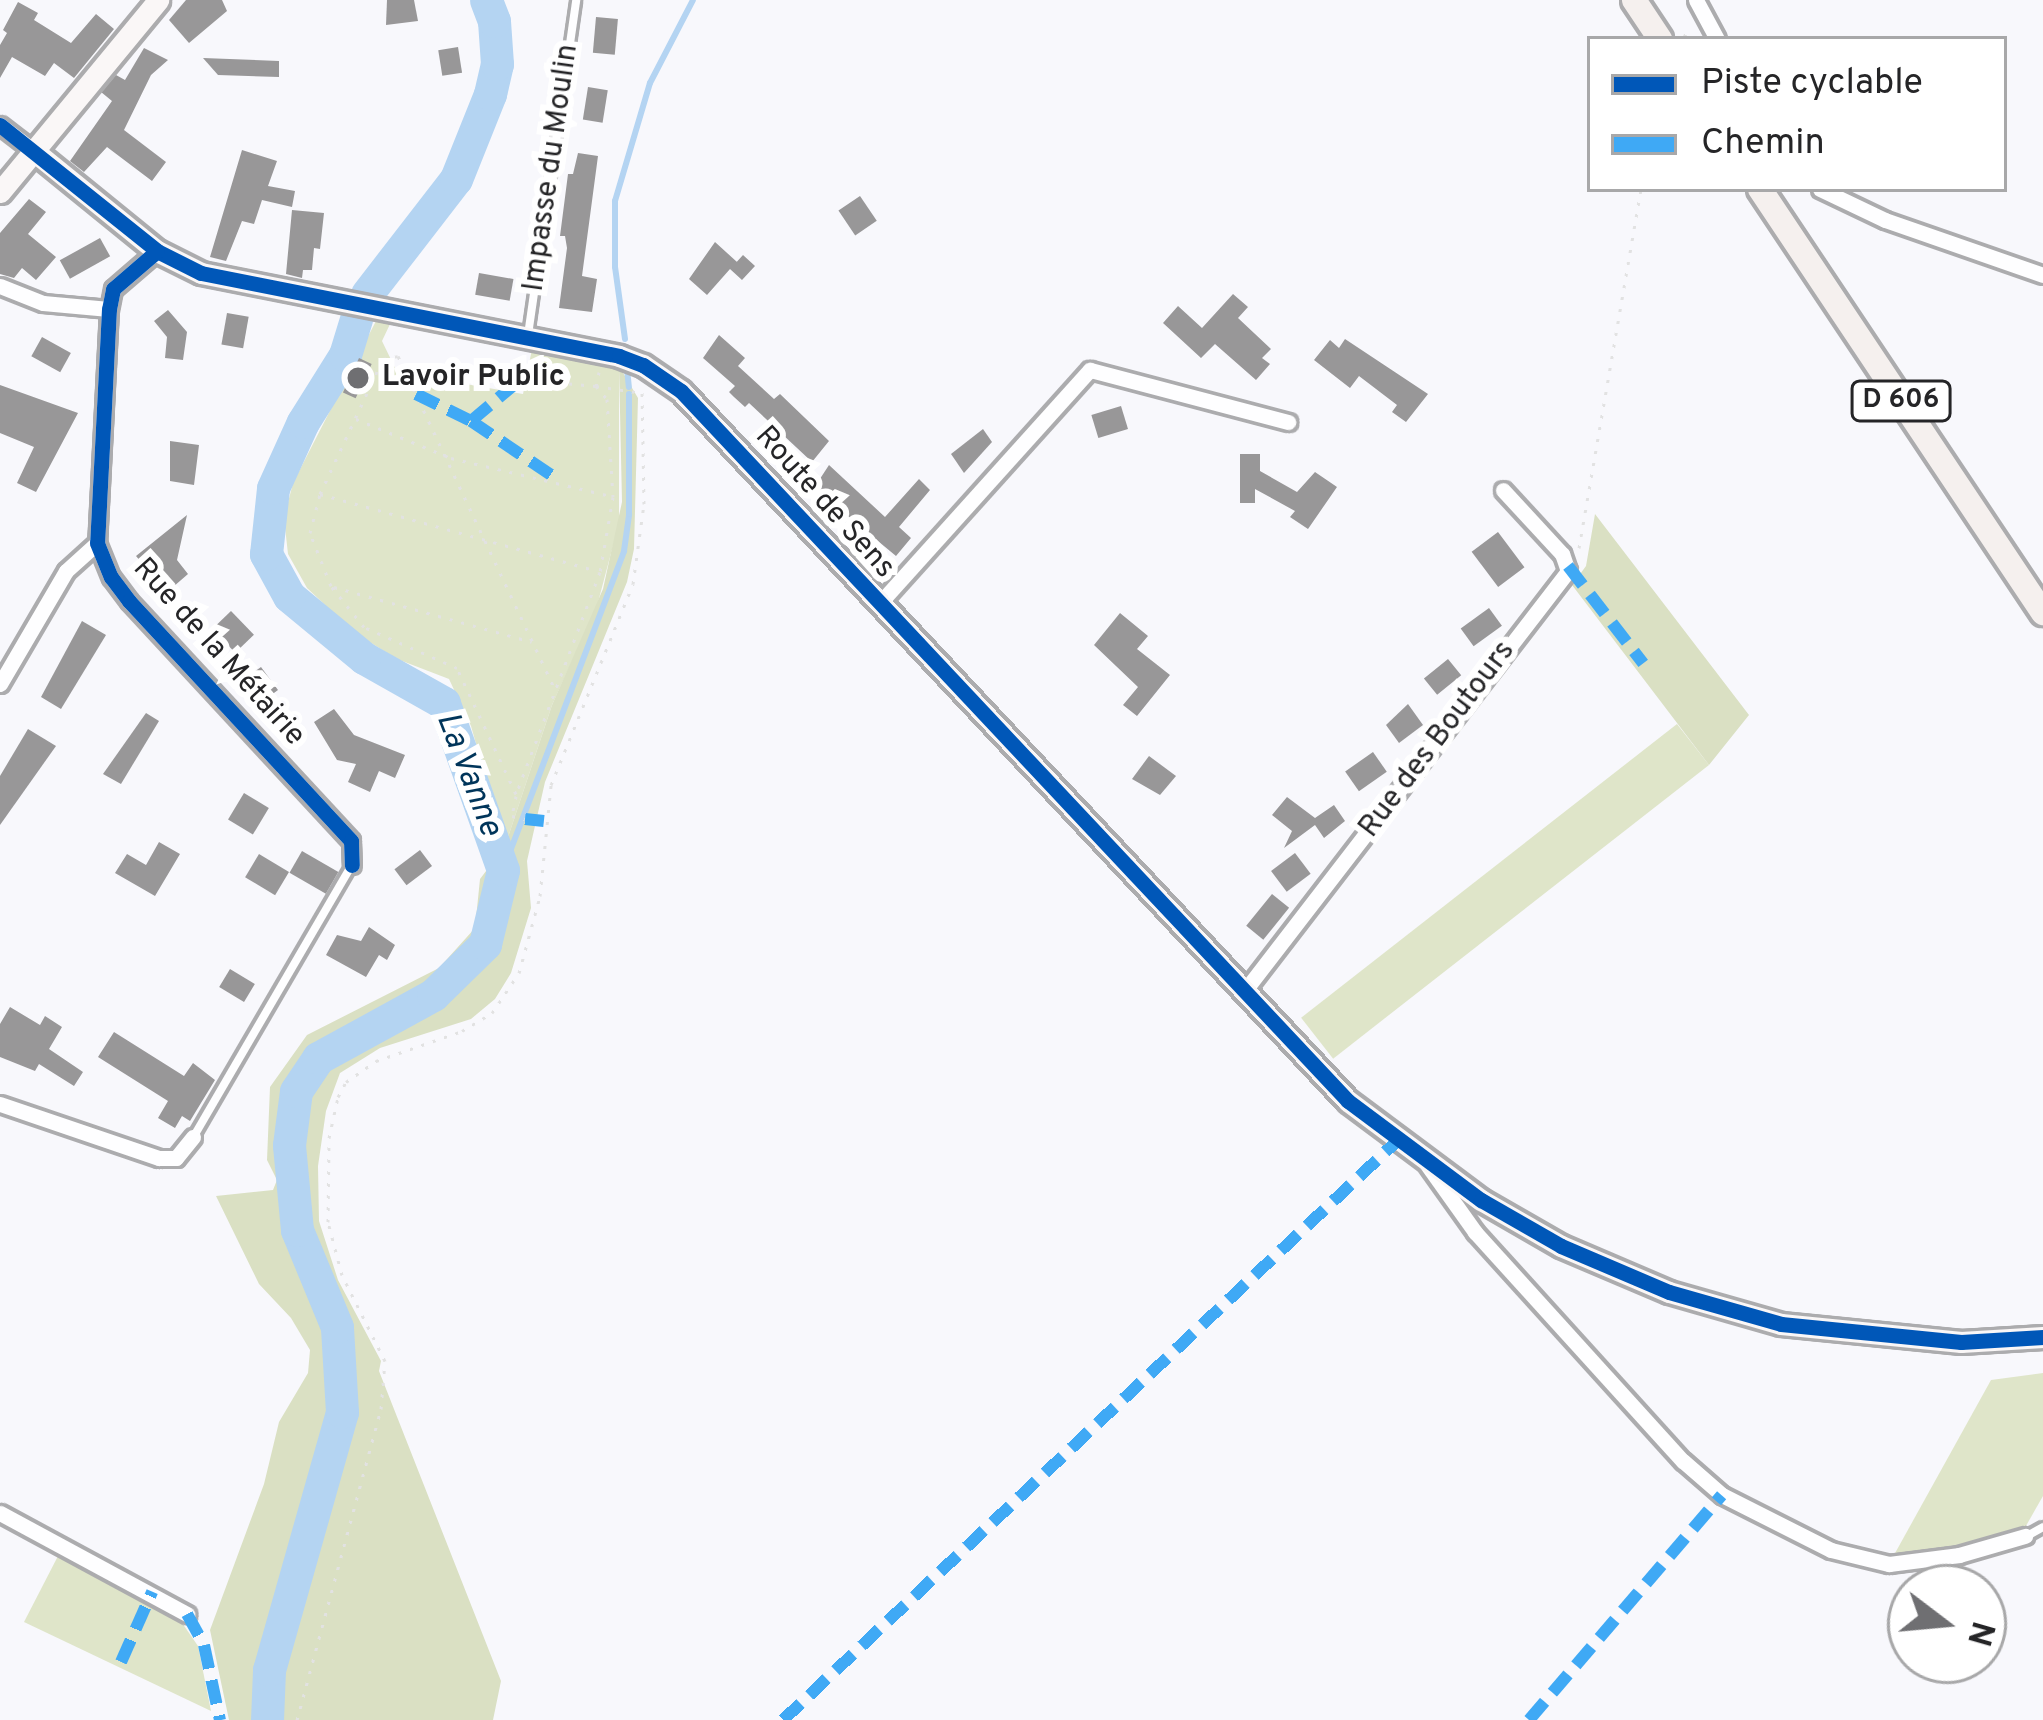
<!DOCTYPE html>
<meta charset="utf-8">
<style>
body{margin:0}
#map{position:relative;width:2043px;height:1720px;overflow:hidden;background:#f8f8fc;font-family:Overpass,sans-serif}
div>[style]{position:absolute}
.green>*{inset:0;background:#dfe5c9;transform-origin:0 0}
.forest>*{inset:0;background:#dae0c3}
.stream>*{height:6px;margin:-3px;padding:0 3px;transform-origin:3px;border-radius:3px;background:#b4d4f2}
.river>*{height:33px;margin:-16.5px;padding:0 16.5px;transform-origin:16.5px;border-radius:16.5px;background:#b4d4f2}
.building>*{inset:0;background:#989798;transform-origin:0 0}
.path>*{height:3px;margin-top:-1.5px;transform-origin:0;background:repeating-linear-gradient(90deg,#e2e2e2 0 3px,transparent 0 12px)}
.roads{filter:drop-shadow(3px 0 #acacae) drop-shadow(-3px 0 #acacae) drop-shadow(0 3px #acacae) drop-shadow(0 -3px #acacae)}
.lane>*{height:8px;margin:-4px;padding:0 4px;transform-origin:4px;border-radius:4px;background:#fefeff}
.street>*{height:15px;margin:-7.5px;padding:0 7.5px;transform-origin:7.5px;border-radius:7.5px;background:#fefeff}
.secondary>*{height:21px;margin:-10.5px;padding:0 10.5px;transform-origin:10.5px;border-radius:10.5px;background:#faf7f7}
.primary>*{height:24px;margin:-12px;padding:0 12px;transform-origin:12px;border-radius:12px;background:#f5f0ee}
.quiet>*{height:12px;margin-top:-6px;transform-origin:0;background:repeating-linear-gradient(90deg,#3fa9f5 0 24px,transparent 0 36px)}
.cycleway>*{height:15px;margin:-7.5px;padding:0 7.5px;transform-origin:7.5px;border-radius:7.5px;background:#0057b8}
.dots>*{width:33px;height:33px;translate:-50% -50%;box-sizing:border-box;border:6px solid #fff;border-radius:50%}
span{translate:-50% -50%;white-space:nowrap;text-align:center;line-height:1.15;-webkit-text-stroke:12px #fff;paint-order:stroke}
.shield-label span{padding:3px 9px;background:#fff;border:3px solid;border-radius:9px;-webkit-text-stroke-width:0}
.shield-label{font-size:27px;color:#252527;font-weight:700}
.street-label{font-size:30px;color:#252527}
.poi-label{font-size:30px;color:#252527;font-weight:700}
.left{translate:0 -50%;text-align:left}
.water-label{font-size:33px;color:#00355a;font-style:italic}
.legend{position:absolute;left:1587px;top:36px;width:420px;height:156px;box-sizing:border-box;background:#fff;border:3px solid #a8a8a9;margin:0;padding:15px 21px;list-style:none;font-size:36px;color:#252527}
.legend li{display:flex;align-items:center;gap:24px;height:60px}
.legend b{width:60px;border:3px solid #a8a8a9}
.north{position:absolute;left:1887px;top:1564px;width:120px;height:120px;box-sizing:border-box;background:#fff;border:3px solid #a8a8a9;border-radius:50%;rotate:106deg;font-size:33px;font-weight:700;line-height:48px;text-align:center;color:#252527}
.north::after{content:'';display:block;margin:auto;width:42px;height:54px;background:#6f6f72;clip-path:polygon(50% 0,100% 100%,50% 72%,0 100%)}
</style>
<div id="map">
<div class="green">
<i style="clip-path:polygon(377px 319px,391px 322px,382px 341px,397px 372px,523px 394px,532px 349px,619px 366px,619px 523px,597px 606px,552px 705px,505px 846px,471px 726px,449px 679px,397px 659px,355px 633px,307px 588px,288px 554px,284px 518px,293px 483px)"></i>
<i style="left:1677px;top:724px;width:52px;height:477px;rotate:52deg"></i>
<i style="clip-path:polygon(2043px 1373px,2043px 1496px,2018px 1540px,1889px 1564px,1991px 1380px)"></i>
<i style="clip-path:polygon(58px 1556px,178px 1617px,198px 1646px,211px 1711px,24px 1622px)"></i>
</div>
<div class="forest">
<i style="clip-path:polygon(619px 366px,638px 398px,634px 549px,627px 582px,545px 782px,527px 861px,531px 908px,511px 973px,495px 999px,471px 1019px,380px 1048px,340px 1073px,326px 1111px,318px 1166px,319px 1221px,338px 1280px,381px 1361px,379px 1371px,501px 1681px,493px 1720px,229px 1720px,210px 1630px,264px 1484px,279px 1422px,308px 1373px,310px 1350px,291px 1318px,259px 1284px,216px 1196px,273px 1190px,277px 1180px,267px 1160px,270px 1087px,307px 1035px,439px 968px,475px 928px,480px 879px,505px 846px,552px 705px,603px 589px,622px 502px)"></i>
<i style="clip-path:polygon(1595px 514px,1749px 715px,1709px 765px,1572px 585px,1586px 566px)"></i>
</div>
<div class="stream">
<i style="left:625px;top:339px;width:73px;rotate:-97.9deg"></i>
<i style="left:615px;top:267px;width:66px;rotate:-90deg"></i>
<i style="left:615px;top:201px;width:123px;rotate:-73.5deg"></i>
<i style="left:650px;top:83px;width:93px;rotate:-62.6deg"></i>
<i style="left:627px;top:369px;width:18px;rotate:84deg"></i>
<i style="left:503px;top:870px;width:341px;rotate:-69.2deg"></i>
<i style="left:624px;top:551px;width:37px;rotate:-82deg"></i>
<i style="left:629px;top:514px;width:120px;rotate:-90deg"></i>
</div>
<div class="river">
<i style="left:367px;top:294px;width:145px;rotate:-52.3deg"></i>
<i style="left:456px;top:179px;width:92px;rotate:-68.2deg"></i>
<i style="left:490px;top:94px;width:31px;rotate:-77deg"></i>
<i style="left:497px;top:64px;width:43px;rotate:-94deg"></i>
<i style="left:494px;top:21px;width:22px;rotate:-111deg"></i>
<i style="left:267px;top:1720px;width:50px;rotate:-87.7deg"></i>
<i style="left:269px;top:1670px;width:268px;rotate:-74.2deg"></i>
<i style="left:342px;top:1412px;width:85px;rotate:-93.4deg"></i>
<i style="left:337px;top:1327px;width:105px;rotate:-112.4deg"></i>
<i style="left:297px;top:1230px;width:85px;rotate:-95.4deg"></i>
<i style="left:289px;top:1145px;width:54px;rotate:-82.6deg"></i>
<i style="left:296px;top:1091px;width:40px;rotate:-56deg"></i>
<i style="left:318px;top:1058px;width:131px;rotate:-28.7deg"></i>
<i style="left:433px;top:995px;width:73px;rotate:-44.4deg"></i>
<i style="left:485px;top:944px;width:76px;rotate:-76.3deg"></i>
<i style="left:503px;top:870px;width:177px;rotate:-109.5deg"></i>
<i style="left:444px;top:703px;width:92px;rotate:-150.6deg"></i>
<i style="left:364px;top:658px;width:97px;rotate:-140.4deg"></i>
<i style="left:289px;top:596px;width:48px;rotate:-118.7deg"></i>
<i style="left:266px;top:554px;width:66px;rotate:-83.9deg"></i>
<i style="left:273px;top:488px;width:72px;rotate:-65.6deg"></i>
<i style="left:303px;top:422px;width:79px;rotate:-57.9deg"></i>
<i style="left:345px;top:355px;width:39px;rotate:-73deg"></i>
</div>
<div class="building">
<i style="clip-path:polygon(186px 0,222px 0,227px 11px,189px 43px,169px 20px)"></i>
<i style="clip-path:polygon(387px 0,414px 0,418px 21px,386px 25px)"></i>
<i style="clip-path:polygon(18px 2px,38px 13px,34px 20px,71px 43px,96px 14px,114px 29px,74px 78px,54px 63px,45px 76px,12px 57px,0 78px,0 45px,7px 33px,3px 30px)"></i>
<i style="left:596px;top:17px;width:22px;height:36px;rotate:5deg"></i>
<i style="left:458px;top:47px;width:26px;height:20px;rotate:81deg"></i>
<i style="clip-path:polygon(144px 48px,168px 60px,151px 75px,124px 130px,166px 162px,152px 181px,107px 147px,84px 172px,70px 161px,112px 101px,101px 92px,116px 75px,125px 80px)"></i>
<i style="clip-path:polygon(203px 58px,279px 61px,279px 77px,218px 75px)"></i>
<i style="left:588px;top:87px;width:20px;height:33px;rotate:9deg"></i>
<i style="clip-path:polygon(242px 150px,277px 161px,268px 186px,295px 191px,292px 207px,262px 200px,254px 224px,242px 221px,226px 261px,210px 257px)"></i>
<i style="clip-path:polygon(578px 153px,598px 156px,582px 276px,597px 279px,592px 312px,559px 308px,567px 248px,565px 236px,560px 236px,568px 174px,573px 174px)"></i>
<i style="left:860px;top:196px;width:30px;height:26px;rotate:56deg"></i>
<i style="clip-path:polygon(29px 199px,46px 212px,28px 234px,56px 257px,36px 280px,22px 268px,14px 278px,0 274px,0 233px)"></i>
<i style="clip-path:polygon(292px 210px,324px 213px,320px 249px,314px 248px,312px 270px,303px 270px,302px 278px,286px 274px)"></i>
<i style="left:100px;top:238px;width:21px;height:46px;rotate:61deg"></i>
<i style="clip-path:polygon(715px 242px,737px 262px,733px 266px,743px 255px,755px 266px,742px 280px,730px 269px,707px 295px,689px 279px)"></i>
<i style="left:479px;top:273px;width:35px;height:22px;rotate:10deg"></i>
<i style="clip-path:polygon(1233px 294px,1248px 307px,1238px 318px,1271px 349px,1262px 358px,1270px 364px,1256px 380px,1215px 344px,1201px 358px,1163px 323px,1178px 306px,1202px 328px)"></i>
<i style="clip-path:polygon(168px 310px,187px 332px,183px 360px,165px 358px,167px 337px,154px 321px)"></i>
<i style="left:227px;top:313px;width:22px;height:32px;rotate:10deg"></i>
<i style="clip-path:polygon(719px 335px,745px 358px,738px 366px,774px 399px,780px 394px,829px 441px,812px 462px,749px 403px,745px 407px,734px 397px,729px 392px,735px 386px,703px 358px)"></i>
<i style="left:42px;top:337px;width:33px;height:22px;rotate:29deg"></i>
<i style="clip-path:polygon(1345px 339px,1428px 394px,1406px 422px,1392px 412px,1397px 405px,1359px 376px,1350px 388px,1314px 360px,1330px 340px,1339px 348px)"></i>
<i style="left:359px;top:358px;width:14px;height:38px;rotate:25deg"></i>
<i style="clip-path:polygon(0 385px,78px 413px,36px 492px,17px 483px,34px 447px,0 433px)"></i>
<i style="left:1121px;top:406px;width:24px;height:31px;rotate:73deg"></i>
<i style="clip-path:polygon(983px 429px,992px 442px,964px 473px,951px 454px)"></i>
<i style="clip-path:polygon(170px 441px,199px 445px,194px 485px,170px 481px)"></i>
<i style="clip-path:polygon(1240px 454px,1260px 454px,1260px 471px,1297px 492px,1315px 472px,1337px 487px,1308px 529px,1290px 517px,1295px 511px,1255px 489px,1255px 503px,1240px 503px)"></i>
<i style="clip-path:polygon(829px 465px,885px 517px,919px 479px,930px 490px,899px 527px,911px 538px,896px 556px,814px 488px)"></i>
<i style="clip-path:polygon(187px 515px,177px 560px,188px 574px,173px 587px,165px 578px,159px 583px,136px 556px)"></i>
<i style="left:1498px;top:532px;width:44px;height:33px;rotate:53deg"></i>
<i style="left:1489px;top:608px;width:22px;height:35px;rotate:54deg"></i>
<i style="left:231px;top:611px;width:33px;height:26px;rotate:46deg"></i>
<i style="clip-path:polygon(1120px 613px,1148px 636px,1137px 649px,1170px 675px,1137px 716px,1123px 705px,1138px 687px,1094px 645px)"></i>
<i style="clip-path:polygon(82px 621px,106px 635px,61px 709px,41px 697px)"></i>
<i style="left:1448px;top:659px;width:21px;height:31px;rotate:51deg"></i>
<i style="clip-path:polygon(261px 667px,278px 690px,255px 707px,245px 697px,256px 688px,247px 677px)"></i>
<i style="clip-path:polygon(1408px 704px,1423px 725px,1399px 743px,1386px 725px)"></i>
<i style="clip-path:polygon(334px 709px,354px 735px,405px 755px,395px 778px,379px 771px,370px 792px,348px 782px,356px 764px,337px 760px,314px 722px)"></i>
<i style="clip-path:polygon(146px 713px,159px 721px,121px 784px,103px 774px)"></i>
<i style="clip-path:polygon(28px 729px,56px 746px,0 825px,0 776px)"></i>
<i style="left:1373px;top:752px;width:24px;height:34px;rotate:55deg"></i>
<i style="clip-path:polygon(1149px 756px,1176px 776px,1160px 795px,1132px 779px)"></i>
<i style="left:244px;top:793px;width:29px;height:31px;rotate:31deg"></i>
<i style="clip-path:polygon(1287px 797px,1315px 818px,1334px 805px,1345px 821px,1324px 838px,1315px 825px,1284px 848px,1292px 831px,1272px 815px)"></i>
<i style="clip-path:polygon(159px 842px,180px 854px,155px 896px,115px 873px,127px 854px,146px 865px)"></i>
<i style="left:420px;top:850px;width:20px;height:32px;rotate:53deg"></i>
<i style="left:302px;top:851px;width:42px;height:25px;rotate:30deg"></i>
<i style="left:1295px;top:853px;width:26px;height:30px;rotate:53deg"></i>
<i style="left:259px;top:854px;width:35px;height:27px;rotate:31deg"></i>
<i style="left:1272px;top:894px;width:22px;height:41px;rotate:39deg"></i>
<i style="clip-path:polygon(369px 927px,395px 945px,387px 960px,379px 955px,366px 977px,326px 955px,337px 935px,361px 941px)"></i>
<i style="left:230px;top:969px;width:29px;height:21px;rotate:31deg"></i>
<i style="clip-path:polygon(10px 1007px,40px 1025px,45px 1016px,62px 1027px,49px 1049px,83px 1072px,74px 1086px,39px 1064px,35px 1071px,0 1057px,0 1024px)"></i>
<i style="clip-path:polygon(114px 1032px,184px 1076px,193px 1063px,215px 1080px,190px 1121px,182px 1116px,175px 1128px,158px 1118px,168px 1101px,98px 1057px)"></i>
</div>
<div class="path">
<i style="left:1684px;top:37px;width:11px;rotate:-63deg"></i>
<i style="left:599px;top:372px;width:14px;rotate:102deg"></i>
<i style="left:596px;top:386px;width:47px;rotate:8.7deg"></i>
<i style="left:521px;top:379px;width:75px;rotate:5.3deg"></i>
<i style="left:596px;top:386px;width:17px;rotate:50deg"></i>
<i style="left:607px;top:399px;width:98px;rotate:86.5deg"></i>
<i style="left:613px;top:497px;width:76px;rotate:99.8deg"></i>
<i style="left:600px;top:572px;width:237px;rotate:110.7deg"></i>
<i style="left:516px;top:794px;width:139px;rotate:-115.1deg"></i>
<i style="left:457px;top:668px;width:102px;rotate:-156.2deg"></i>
<i style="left:364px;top:627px;width:53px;rotate:-128.8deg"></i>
<i style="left:331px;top:586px;width:57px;rotate:-111.6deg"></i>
<i style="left:310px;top:533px;width:40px;rotate:-75.6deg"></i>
<i style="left:320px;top:494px;width:149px;rotate:-65deg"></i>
<i style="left:383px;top:359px;width:15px;rotate:-11deg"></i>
<i style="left:398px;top:356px;width:366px;rotate:64.8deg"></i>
<i style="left:356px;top:419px;width:103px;rotate:22.3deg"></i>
<i style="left:451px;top:458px;width:163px;rotate:13.4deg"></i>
<i style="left:320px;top:494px;width:288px;rotate:15.5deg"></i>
<i style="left:1579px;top:548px;width:364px;rotate:-80.2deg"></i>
<i style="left:334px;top:587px;width:205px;rotate:15.5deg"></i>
<i style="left:516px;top:796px;width:20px;rotate:101deg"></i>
<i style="left:512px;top:816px;width:13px;rotate:13deg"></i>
<i style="left:297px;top:1720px;width:322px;rotate:-74.9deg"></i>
<i style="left:381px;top:1409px;width:48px;rotate:-85.2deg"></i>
<i style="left:385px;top:1361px;width:96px;rotate:-116.6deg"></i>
<i style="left:342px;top:1275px;width:55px;rotate:-104.8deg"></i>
<i style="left:328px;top:1222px;width:84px;rotate:-89.3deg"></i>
<i style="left:329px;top:1138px;width:42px;rotate:-77.6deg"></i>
<i style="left:338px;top:1097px;width:17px;rotate:-62deg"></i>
<i style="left:346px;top:1082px;width:37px;rotate:-35deg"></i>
<i style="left:376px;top:1061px;width:91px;rotate:-19.2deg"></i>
<i style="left:462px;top:1031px;width:35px;rotate:-31deg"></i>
<i style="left:492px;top:1013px;width:48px;rotate:-56deg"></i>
<i style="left:519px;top:973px;width:80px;rotate:-74.7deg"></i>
<i style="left:540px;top:896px;width:112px;rotate:-84.3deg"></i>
<i style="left:551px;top:785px;width:217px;rotate:-67.8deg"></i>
<i style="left:633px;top:584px;width:81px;rotate:-82.2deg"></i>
<i style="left:644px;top:504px;width:113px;rotate:-91deg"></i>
</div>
<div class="roads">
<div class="lane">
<i style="left:528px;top:335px;width:338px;rotate:-81.8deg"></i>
<i style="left:194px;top:1136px;width:314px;rotate:-59.8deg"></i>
<i style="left:2027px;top:1536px;width:18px;rotate:-29deg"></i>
</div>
<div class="street">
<i style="left:1696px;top:0;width:44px;rotate:61.7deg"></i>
<i style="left:0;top:125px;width:44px;rotate:37.6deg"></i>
<i style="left:1820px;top:189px;width:72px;rotate:25.5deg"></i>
<i style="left:1885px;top:220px;width:167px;rotate:19.2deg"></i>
<i style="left:157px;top:251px;width:58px;rotate:139.2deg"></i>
<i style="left:113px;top:289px;width:20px;rotate:101deg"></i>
<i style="left:109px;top:309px;width:234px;rotate:92.9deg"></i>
<i style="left:97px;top:543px;width:37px;rotate:68deg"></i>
<i style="left:111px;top:577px;width:30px;rotate:53deg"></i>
<i style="left:129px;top:601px;width:327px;rotate:47.2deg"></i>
<i style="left:351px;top:841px;width:24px;rotate:88deg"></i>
<i style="left:0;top:286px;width:46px;rotate:21.6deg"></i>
<i style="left:43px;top:303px;width:66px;rotate:5.2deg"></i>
<i style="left:879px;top:604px;width:315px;rotate:-48deg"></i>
<i style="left:1090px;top:370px;width:205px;rotate:14.7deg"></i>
<i style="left:0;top:684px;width:131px;rotate:-59.7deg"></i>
<i style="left:66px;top:571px;width:42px;rotate:-42.1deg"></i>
<i style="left:1243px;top:993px;width:533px;rotate:-52.4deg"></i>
<i style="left:1568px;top:571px;width:18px;rotate:-109deg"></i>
<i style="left:1562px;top:554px;width:87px;rotate:-132.7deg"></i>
<i style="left:0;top:1104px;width:168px;rotate:18.8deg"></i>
<i style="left:159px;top:1158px;width:17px"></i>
<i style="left:176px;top:1158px;width:27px;rotate:-51deg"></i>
<i style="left:1428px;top:1166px;width:81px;rotate:54.5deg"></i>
<i style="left:1475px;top:1232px;width:309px;rotate:47.8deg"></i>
<i style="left:1683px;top:1461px;width:52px;rotate:41.1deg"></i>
<i style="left:1722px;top:1495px;width:122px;rotate:26.8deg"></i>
<i style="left:1831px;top:1550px;width:60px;rotate:13.6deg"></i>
<i style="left:1889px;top:1564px;width:71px;rotate:-7.3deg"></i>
<i style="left:1959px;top:1555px;width:69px;rotate:-16.1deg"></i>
<i style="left:0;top:1513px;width:213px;rotate:28.4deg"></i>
</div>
<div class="secondary">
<i style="left:35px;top:152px;width:157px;rotate:39.1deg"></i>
<i style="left:157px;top:251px;width:49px;rotate:26.6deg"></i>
<i style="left:201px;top:273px;width:426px;rotate:11.2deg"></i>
<i style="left:619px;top:356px;width:26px;rotate:21deg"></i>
<i style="left:643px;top:365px;width:46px;rotate:34.4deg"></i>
<i style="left:681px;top:391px;width:974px;rotate:46.79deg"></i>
<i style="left:1348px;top:1101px;width:166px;rotate:36.7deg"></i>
<i style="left:1481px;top:1200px;width:92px;rotate:29.9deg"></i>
<i style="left:1561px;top:1246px;width:117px;rotate:23.1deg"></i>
<i style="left:1669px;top:1292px;width:116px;rotate:15.9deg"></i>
<i style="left:1781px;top:1324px;width:181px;rotate:5.7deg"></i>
<i style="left:1961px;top:1342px;width:82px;rotate:-3.5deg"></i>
<i style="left:0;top:192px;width:249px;rotate:-50.5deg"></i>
</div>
<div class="primary">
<i style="left:1634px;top:0;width:47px;rotate:56.3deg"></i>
<i style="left:1760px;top:189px;width:510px;rotate:56.28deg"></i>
</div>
</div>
<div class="quiet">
<i style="left:416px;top:394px;width:61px;rotate:26.1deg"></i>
<i style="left:471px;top:421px;width:107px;rotate:34deg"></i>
<i style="left:471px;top:421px;width:65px;rotate:-40deg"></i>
<i style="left:1568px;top:566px;width:123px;rotate:52.3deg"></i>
<i style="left:525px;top:819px;width:19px;rotate:6deg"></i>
<i style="left:187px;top:1614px;width:35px;rotate:61deg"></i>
<i style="left:204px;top:1645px;width:77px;rotate:78deg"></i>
<i style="left:121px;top:1662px;width:77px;rotate:-66.1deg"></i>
<i style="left:783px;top:1720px;width:843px;rotate:-43.32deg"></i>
<i style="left:1529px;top:1720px;width:296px;rotate:-49.4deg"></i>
</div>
<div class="cycleway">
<i style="left:0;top:125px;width:201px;rotate:38.7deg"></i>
<i style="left:157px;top:251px;width:49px;rotate:26.6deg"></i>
<i style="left:201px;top:273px;width:426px;rotate:11.2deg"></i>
<i style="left:619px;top:356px;width:26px;rotate:21deg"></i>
<i style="left:643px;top:365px;width:46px;rotate:34.4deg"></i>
<i style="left:681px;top:391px;width:974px;rotate:46.79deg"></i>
<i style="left:1348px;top:1101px;width:166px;rotate:36.7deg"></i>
<i style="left:1481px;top:1200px;width:92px;rotate:29.9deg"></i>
<i style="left:1561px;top:1246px;width:117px;rotate:23.1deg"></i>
<i style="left:1669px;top:1292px;width:116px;rotate:15.9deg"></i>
<i style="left:1781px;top:1324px;width:181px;rotate:5.7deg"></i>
<i style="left:1961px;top:1342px;width:82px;rotate:-3.5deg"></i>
<i style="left:157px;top:251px;width:58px;rotate:139.2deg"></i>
<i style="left:113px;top:289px;width:20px;rotate:101deg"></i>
<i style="left:109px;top:309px;width:234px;rotate:92.9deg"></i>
<i style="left:97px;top:543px;width:37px;rotate:68deg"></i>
<i style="left:111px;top:577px;width:30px;rotate:53deg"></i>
<i style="left:129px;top:601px;width:327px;rotate:47.2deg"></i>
<i style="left:351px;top:841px;width:24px;rotate:88deg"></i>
</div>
<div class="dots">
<i style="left:358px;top:378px;background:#6f6f72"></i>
</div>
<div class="shield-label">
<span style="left:1901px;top:401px">D 606</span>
</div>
<div class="street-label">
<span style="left:552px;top:168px;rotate:-82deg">Impasse du Moulin</span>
<span style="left:824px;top:503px;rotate:48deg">Route de Sens</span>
<span style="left:218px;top:653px;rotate:48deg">Rue de la Métairie</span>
<span style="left:1438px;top:740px;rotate:-53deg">Rue des Boutours</span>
</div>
<div class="poi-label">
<span class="left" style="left:382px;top:378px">Lavoir Public</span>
</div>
<div class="water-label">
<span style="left:467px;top:775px;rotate:69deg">La Vanne</span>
</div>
<ul class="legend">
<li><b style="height:15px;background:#0057b8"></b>Piste cyclable</li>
<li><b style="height:15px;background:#3fa9f5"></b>Chemin</li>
</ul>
<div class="north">N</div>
</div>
